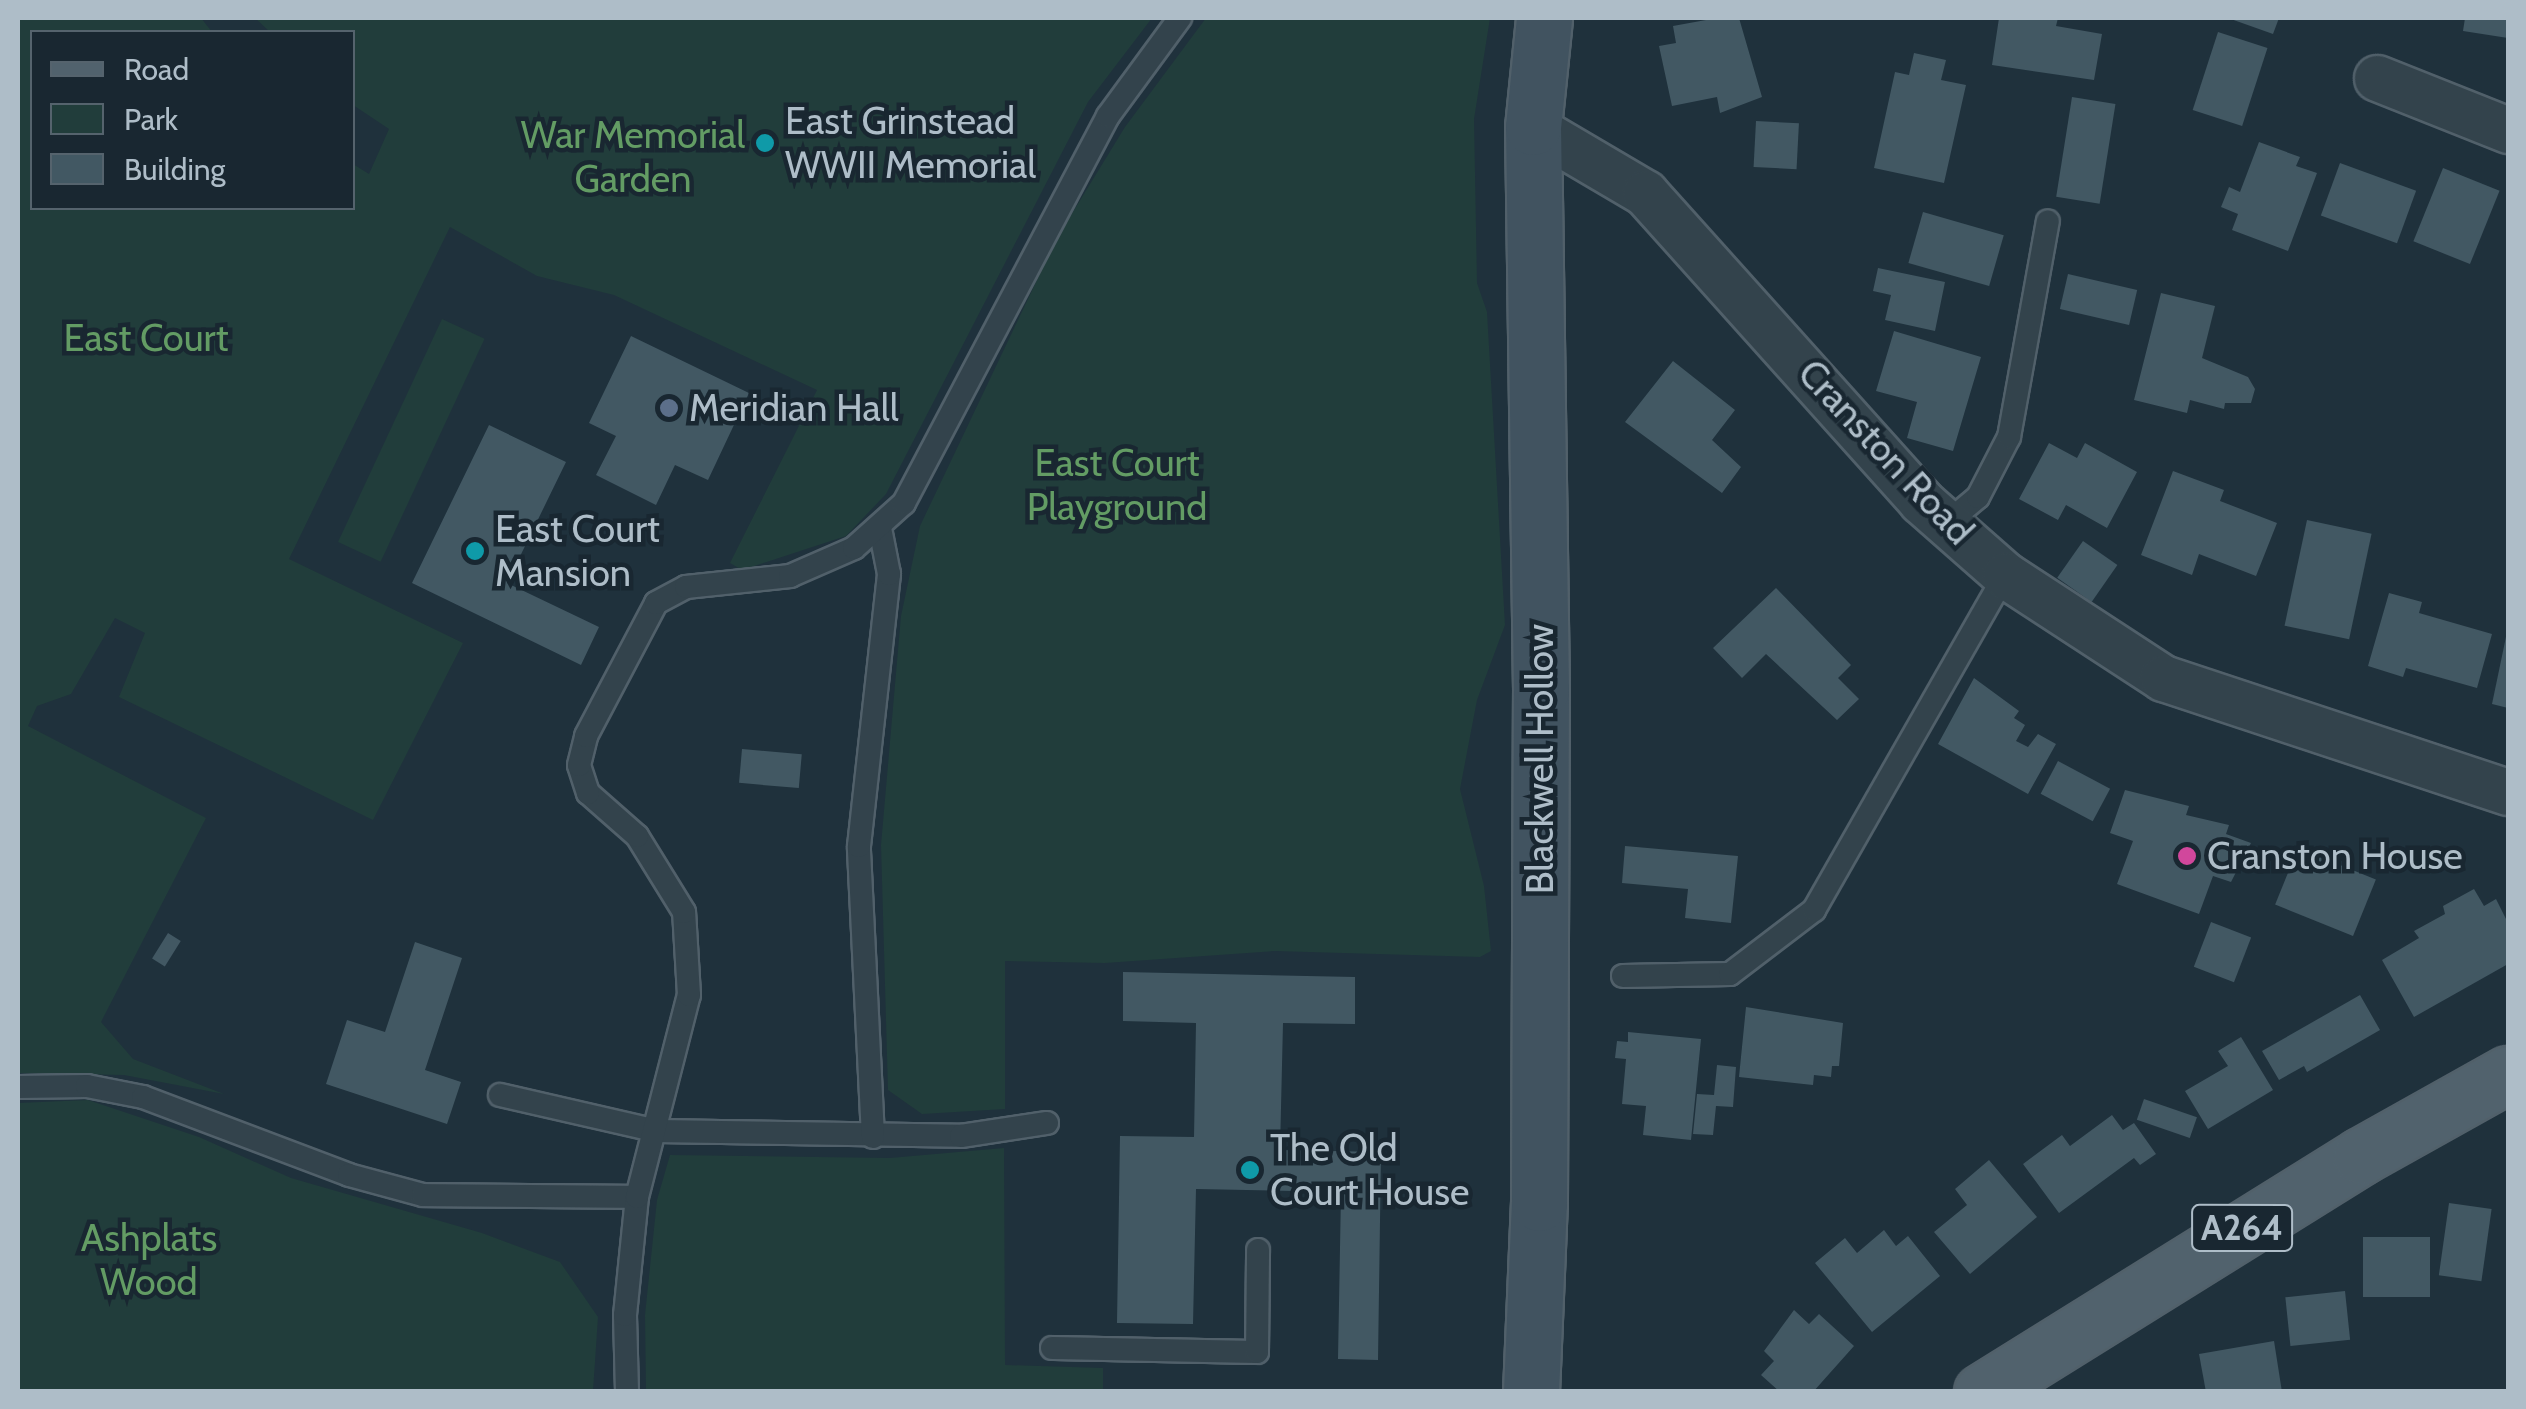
<!DOCTYPE html>
<style>
body{margin:0}
#map{position:relative;width:2526px;height:1409px;overflow:hidden;background:#1f313c;font-family:Cabin,sans-serif}
div>[style]{position:absolute}
.green>*{inset:0;background:#213d3b;transform-origin:0 0}
.building>*{inset:0;background:#425863;transform-origin:0 0}
.roads{filter:drop-shadow(2px 0 #51606a) drop-shadow(-2px 0 #51606a) drop-shadow(0 2px #51606a) drop-shadow(0 -2px #51606a)}
.service>*{height:22px;margin:-11px;padding:0 11px;transform-origin:11px;border-radius:11px;background:#33434c}
.minor>*{height:45px;margin:-22.5px;padding:0 22.5px;transform-origin:22.5px;border-radius:22.5px;background:#33434c}
.secondary>*{height:55px;margin:-27.5px;padding:0 27.5px;transform-origin:27.5px;border-radius:27.5px;background:#415360}
.primary>*{height:55px;margin:-27.5px;padding:0 27.5px;transform-origin:27.5px;border-radius:27.5px;background:#51626d}
.dots>*{width:28px;height:28px;translate:-50% -50%;box-sizing:border-box;border:5px solid #192731;border-radius:50%}
span{translate:-50% -50%;white-space:nowrap;text-align:center;line-height:1.15;-webkit-text-stroke:9px #192731;paint-order:stroke}
.shield-label span{padding:2px 8px;background:#192731;border:2px solid;border-radius:8px;-webkit-text-stroke-width:0}
.shield-label{font-size:35px;color:#aebdc8;font-weight:700}
.poi-label{font-size:38px;color:#aebdc8}
.left{translate:0 -50%;text-align:left}
.park-label{font-size:38px;color:#639c64}
.street-label{font-size:38px;color:#aebdc8}
.frame{position:absolute;inset:0;border:20px solid #aebdc8;pointer-events:none}
.legend{position:absolute;left:30px;top:30px;width:325px;height:180px;box-sizing:border-box;background:#192731;border:2px solid #55636d;margin:0;padding:12px 18px;list-style:none;font-size:30px;color:#aebdc8}
.legend li{display:flex;align-items:center;gap:20px;height:50px}
.legend b{width:50px;border:2px solid #55636d}
</style>
<div id="map">
<div class="green">
<i style="clip-path:polygon(18px 18px,201px 18px,212px 32px,32px 32px,32px 208px,352px 208px,353px 164px,369px 174px,389px 129px,353px 105px,352px 32px,270px 32px,255px 18px,1152px 18px,1088px 102px,886px 494px,846px 536px,742px 570px,730px 563px,817px 390px,614px 295px,537px 276px,450px 227px,289px 559px,463px 643px,373px 820px,119px 697px,145px 633px,115px 618px,71px 694px,37px 706px,28px 726px,206px 818px,101px 1022px,133px 1059px,224px 1094px,124px 1075px,18px 1073px)"></i>
<i style="clip-path:polygon(1206px 18px,1490px 18px,1474px 119px,1477px 283px,1487px 312px,1505px 625px,1477px 700px,1460px 789px,1484px 886px,1491px 951px,1480px 957px,1275px 951px,1105px 963px,1005px 961px,1005px 1109px,922px 1114px,888px 1090px,881px 845px,901px 616px,920px 526px,1057px 238px,1125px 127px)"></i>
<i style="left:442px;top:319px;width:47px;height:246px;rotate:25deg"></i>
<i style="clip-path:polygon(88px 1100px,199px 1137px,291px 1178px,482px 1233px,560px 1262px,598px 1317px,593px 1391px,18px 1391px,18px 1103px)"></i>
<i style="clip-path:polygon(1004px 1148px,1005px 1365px,1103px 1368px,1103px 1391px,646px 1391px,645px 1315px,657px 1200px,670px 1155px,890px 1158px)"></i>
</div>
<div class="building">
<i style="clip-path:polygon(1717px 18px,1739px 18px,1762px 97px,1720px 113px,1717px 97px,1672px 106px,1659px 46px,1676px 43px,1673px 26px)"></i>
<i style="clip-path:polygon(1999px 18px,2058px 18px,2056px 26px,2102px 34px,2094px 80px,1992px 65px)"></i>
<i style="clip-path:polygon(2228px 18px,2279px 18px,2273px 34px)"></i>
<i style="clip-path:polygon(2465px 18px,2508px 18px,2508px 38px,2463px 31px)"></i>
<i style="left:2218px;top:32px;width:52px;height:82px;rotate:18deg"></i>
<i style="clip-path:polygon(1914px 53px,1946px 60px,1941px 80px,1966px 85px,1944px 183px,1874px 168px,1895px 72px,1909px 75px)"></i>
<i style="left:2072px;top:97px;width:44px;height:101px;rotate:9deg"></i>
<i style="left:1756px;top:121px;width:43px;height:46px;rotate:3deg"></i>
<i style="clip-path:polygon(2259px 142px,2300px 157px,2296px 166px,2317px 173px,2288px 251px,2232px 230px,2238px 214px,2221px 207px,2229px 187px,2240px 192px)"></i>
<i style="left:2340px;top:163px;width:81px;height:56px;rotate:20deg"></i>
<i style="left:2443px;top:168px;width:61px;height:79px;rotate:22deg"></i>
<i style="left:1923px;top:212px;width:84px;height:53px;rotate:16deg"></i>
<i style="clip-path:polygon(1878px 268px,1945px 282px,1935px 331px,1885px 320px,1891px 295px,1873px 291px)"></i>
<i style="left:2068px;top:274px;width:71px;height:36px;rotate:13deg"></i>
<i style="clip-path:polygon(2161px 293px,2215px 306px,2202px 358px,2248px 377px,2255px 389px,2251px 403px,2225px 403px,2224px 409px,2190px 400px,2187px 413px,2134px 400px)"></i>
<i style="clip-path:polygon(1894px 331px,1981px 357px,1953px 451px,1907px 438px,1917px 402px,1876px 391px)"></i>
<i style="clip-path:polygon(631px 336px,749px 393px,708px 480px,675px 465px,656px 505px,596px 475px,616px 436px,589px 423px)"></i>
<i style="clip-path:polygon(1673px 361px,1735px 410px,1712px 440px,1741px 467px,1722px 493px,1625px 422px)"></i>
<i style="clip-path:polygon(489px 425px,566px 462px,507px 583px,599px 627px,581px 665px,412px 583px)"></i>
<i style="clip-path:polygon(2049px 443px,2077px 458px,2085px 443px,2137px 472px,2107px 528px,2066px 505px,2058px 520px,2019px 499px)"></i>
<i style="clip-path:polygon(2173px 471px,2224px 490px,2220px 501px,2277px 523px,2256px 576px,2199px 554px,2192px 575px,2141px 555px)"></i>
<i style="left:2307px;top:520px;width:66px;height:108px;rotate:12deg"></i>
<i style="left:2083px;top:541px;width:42px;height:45px;rotate:35deg"></i>
<i style="clip-path:polygon(1776px 588px,1851px 665px,1838px 678px,1859px 699px,1837px 720px,1766px 654px,1742px 678px,1713px 648px)"></i>
<i style="clip-path:polygon(2389px 593px,2422px 602px,2419px 613px,2492px 634px,2477px 688px,2406px 668px,2403px 677px,2368px 666px)"></i>
<i style="clip-path:polygon(2507px 632px,2508px 632px,2508px 708px,2492px 704px)"></i>
<i style="clip-path:polygon(1974px 678px,2019px 711px,2014px 718px,2025px 725px,2016px 741px,2028px 747px,2038px 734px,2056px 744px,2028px 794px,1938px 744px)"></i>
<i style="left:742px;top:749px;width:60px;height:34px;rotate:5deg"></i>
<i style="left:2058px;top:761px;width:59px;height:37px;rotate:28deg"></i>
<i style="clip-path:polygon(2125px 790px,2189px 806px,2186px 815px,2229px 825px,2226px 834px,2251px 843px,2231px 882px,2213px 876px,2199px 914px,2117px 884px,2133px 841px,2110px 833px)"></i>
<i style="clip-path:polygon(1625px 846px,1738px 856px,1731px 923px,1685px 918px,1688px 889px,1622px 883px)"></i>
<i style="left:2298px;top:848px;width:84px;height:61px;rotate:22deg"></i>
<i style="clip-path:polygon(2474px 889px,2484px 906px,2496px 899px,2508px 923px,2508px 964px,2414px 1017px,2382px 960px,2419px 938px,2414px 931px,2445px 914px,2443px 906px)"></i>
<i style="left:2211px;top:922px;width:43px;height:48px;rotate:21deg"></i>
<i style="left:168px;top:933px;width:15px;height:30px;rotate:32deg"></i>
<i style="clip-path:polygon(415px 942px,462px 958px,425px 1070px,461px 1082px,447px 1124px,326px 1084px,347px 1020px,385px 1032px)"></i>
<i style="clip-path:polygon(1123px 972px,1355px 977px,1355px 1024px,1283px 1023px,1280px 1150px,1381px 1152px,1378px 1360px,1338px 1359px,1341px 1192px,1196px 1189px,1193px 1324px,1117px 1323px,1120px 1136px,1194px 1137px,1196px 1023px,1123px 1021px)"></i>
<i style="clip-path:polygon(2360px 995px,2380px 1030px,2307px 1072px,2304px 1066px,2279px 1080px,2262px 1051px)"></i>
<i style="clip-path:polygon(1746px 1007px,1843px 1023px,1839px 1066px,1832px 1066px,1831px 1077px,1814px 1075px,1813px 1085px,1739px 1077px)"></i>
<i style="clip-path:polygon(1628px 1032px,1701px 1039px,1691px 1140px,1643px 1135px,1646px 1106px,1622px 1104px,1626px 1059px,1615px 1058px,1617px 1041px,1628px 1042px)"></i>
<i style="clip-path:polygon(2241px 1037px,2273px 1090px,2208px 1129px,2185px 1091px,2228px 1066px,2218px 1051px)"></i>
<i style="clip-path:polygon(1717px 1065px,1736px 1067px,1733px 1107px,1716px 1106px,1713px 1135px,1693px 1134px,1697px 1094px,1714px 1095px)"></i>
<i style="left:2144px;top:1099px;width:56px;height:22px;rotate:19deg"></i>
<i style="clip-path:polygon(2112px 1115px,2123px 1130px,2134px 1123px,2156px 1154px,2140px 1165px,2134px 1158px,2059px 1213px,2023px 1164px,2062px 1135px,2070px 1146px)"></i>
<i style="clip-path:polygon(1989px 1160px,2037px 1217px,1970px 1274px,1934px 1232px,1967px 1205px,1955px 1189px)"></i>
<i style="left:2449px;top:1203px;width:43px;height:73px;rotate:8deg"></i>
<i style="clip-path:polygon(1884px 1230px,1896px 1246px,1908px 1236px,1940px 1276px,1872px 1332px,1815px 1263px,1845px 1238px,1857px 1253px)"></i>
<i style="left:2363px;top:1237px;width:67px;height:60px"></i>
<i style="left:2345px;top:1291px;width:49px;height:60px;rotate:84deg"></i>
<i style="clip-path:polygon(1794px 1310px,1809px 1324px,1819px 1314px,1854px 1346px,1813px 1392px,1780px 1392px,1761px 1375px,1774px 1361px,1764px 1351px)"></i>
<i style="clip-path:polygon(2274px 1341px,2282px 1392px,2206px 1392px,2199px 1354px)"></i>
</div>
<div class="roads">
<div class="service">
<i style="left:1947px;top:523px;width:40px;rotate:-40deg"></i>
<i style="left:1978px;top:497px;width:68px;rotate:-62.7deg"></i>
<i style="left:2009px;top:437px;width:219px;rotate:-79.8deg"></i>
<i style="left:1623px;top:976px;width:107px;rotate:-1.1deg"></i>
<i style="left:1730px;top:974px;width:106px;rotate:-37.3deg"></i>
<i style="left:1814px;top:910px;width:386px;rotate:-60.3deg"></i>
<i style="left:18px;top:1087px;width:69px;rotate:-0.8deg"></i>
<i style="left:87px;top:1086px;width:57px;rotate:11.1deg"></i>
<i style="left:143px;top:1097px;width:220px;rotate:20.7deg"></i>
<i style="left:349px;top:1175px;width:77px;rotate:15.1deg"></i>
<i style="left:423px;top:1195px;width:214px;rotate:0.5deg"></i>
<i style="left:500px;top:1095px;width:161px;rotate:12.9deg"></i>
<i style="left:657px;top:1131px;width:304px;rotate:0.9deg"></i>
<i style="left:961px;top:1136px;width:87px;rotate:-8.6deg"></i>
<i style="left:873px;top:1137px;width:291px;rotate:-92.8deg"></i>
<i style="left:859px;top:846px;width:274px;rotate:-83.7deg"></i>
<i style="left:889px;top:574px;width:47px;rotate:-101.1deg"></i>
<i style="left:1052px;top:1348px;width:205px;rotate:1.1deg"></i>
<i style="left:1257px;top:1352px;width:102px;rotate:-89.4deg"></i>
<i style="left:627px;top:1392px;width:77px;rotate:-91.5deg"></i>
<i style="left:625px;top:1315px;width:119px;rotate:-84.2deg"></i>
<i style="left:637px;top:1197px;width:209px;rotate:-75.6deg"></i>
<i style="left:689px;top:995px;width:83px;rotate:-93.4deg"></i>
<i style="left:684px;top:912px;width:89px;rotate:-121.7deg"></i>
<i style="left:637px;top:836px;width:65px;rotate:-138.7deg"></i>
<i style="left:588px;top:793px;width:29px;rotate:-108deg"></i>
<i style="left:579px;top:765px;width:30px;rotate:-76deg"></i>
<i style="left:586px;top:736px;width:150px;rotate:-62.2deg"></i>
<i style="left:656px;top:603px;width:34px;rotate:-28deg"></i>
<i style="left:686px;top:587px;width:105px;rotate:-6deg"></i>
<i style="left:790px;top:576px;width:70px;rotate:-23.6deg"></i>
<i style="left:854px;top:548px;width:67px;rotate:-42deg"></i>
<i style="left:904px;top:503px;width:437px;rotate:-62.2deg"></i>
<i style="left:1108px;top:116px;width:122px;rotate:-53.7deg"></i>
</div>
<div class="minor">
<i style="left:2377px;top:78px;width:141px;rotate:21.7deg"></i>
<i style="left:1533px;top:127px;width:130px;rotate:30.5deg"></i>
<i style="left:1645px;top:193px;width:414px;rotate:48.1deg"></i>
<i style="left:1921px;top:501px;width:112px;rotate:41.4deg"></i>
<i style="left:2005px;top:575px;width:189px;rotate:33.1deg"></i>
<i style="left:2163px;top:678px;width:363px;rotate:18.3deg"></i>
</div>
<div class="secondary">
<i style="left:1531px;top:1392px;width:189px;rotate:-87.6deg"></i>
<i style="left:1539px;top:1203px;width:513px;rotate:-89.78deg"></i>
<i style="left:1541px;top:690px;width:563px;rotate:-90.81deg"></i>
<i style="left:1533px;top:127px;width:110px;rotate:-84.2deg"></i>
</div>
<div class="primary">
<i style="left:1982px;top:1392px;width:446px;rotate:-31.9deg"></i>
<i style="left:2361px;top:1156px;width:168px;rotate:-29.2deg"></i>
</div>
</div>
<div class="dots">
<i style="left:765px;top:143px;background:#0f9aa8"></i>
<i style="left:669px;top:408px;background:#5c6f8a"></i>
<i style="left:475px;top:551px;background:#0f9aa8"></i>
<i style="left:2187px;top:856px;background:#d1479c"></i>
<i style="left:1250px;top:1170px;background:#0f9aa8"></i>
</div>
<div class="shield-label">
<span style="left:2242px;top:1228px">A264</span>
</div>
<div class="poi-label">
<span class="left" style="left:785px;top:143px">East Grinstead<br>WWII Memorial</span>
<span class="left" style="left:689px;top:408px">Meridian Hall</span>
<span class="left" style="left:495px;top:551px">East Court<br>Mansion</span>
<span class="left" style="left:2207px;top:856px">Cranston House</span>
<span class="left" style="left:1270px;top:1170px">The Old<br>Court House</span>
</div>
<div class="park-label">
<span style="left:633px;top:157px">War Memorial<br>Garden</span>
<span style="left:146px;top:338px">East Court</span>
<span style="left:1117px;top:485px">East Court<br>Playground</span>
<span style="left:149px;top:1260px">Ashplats<br>Wood</span>
</div>
<div class="street-label">
<span style="left:1886px;top:452px;rotate:47deg">Cranston Road</span>
<span style="left:1540px;top:759px;rotate:-90deg">Blackwell Hollow</span>
</div>
<div class="frame"></div>
<ul class="legend">
<li><b style="height:12px;background:#51626d"></b>Road</li>
<li><b style="height:28px;background:#213d3b"></b>Park</li>
<li><b style="height:28px;background:#425863"></b>Building</li>
</ul>
</div>
